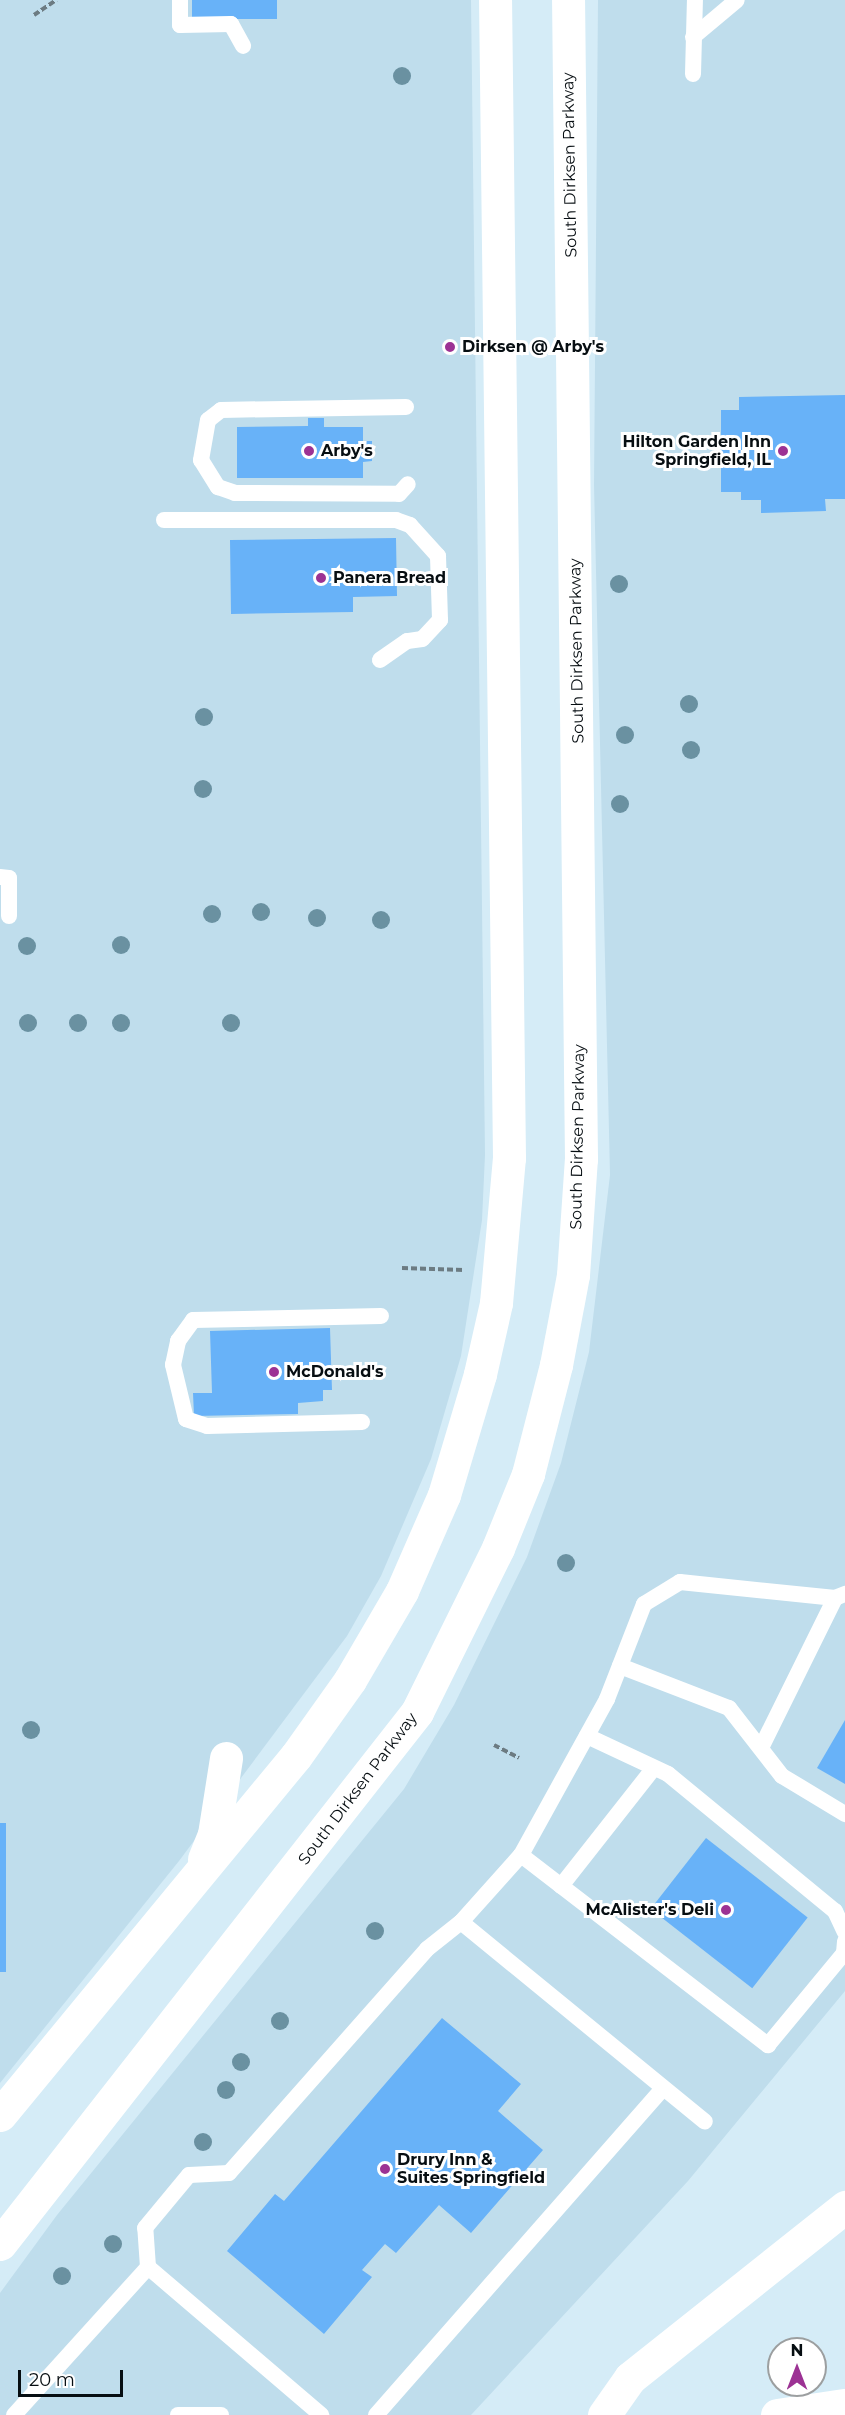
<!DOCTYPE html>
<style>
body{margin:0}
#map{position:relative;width:845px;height:2415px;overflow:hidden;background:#d5ecf7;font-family:Montserrat,sans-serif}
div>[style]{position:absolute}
.built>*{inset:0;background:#bfddec}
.building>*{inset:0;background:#68b2f8;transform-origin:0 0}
.path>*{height:4px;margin-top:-2px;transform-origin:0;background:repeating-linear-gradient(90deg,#6c7b82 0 6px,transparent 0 9px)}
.service>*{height:16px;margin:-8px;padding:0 8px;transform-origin:8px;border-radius:8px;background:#fff}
.secondary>*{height:33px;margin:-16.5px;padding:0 16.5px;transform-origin:16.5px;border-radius:16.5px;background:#fff}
.motorway>*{height:33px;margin:-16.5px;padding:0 16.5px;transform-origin:16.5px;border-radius:16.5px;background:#fff}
.trees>*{width:18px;height:18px;margin:-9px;border-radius:50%;background:#6a91a1}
.dots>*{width:16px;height:16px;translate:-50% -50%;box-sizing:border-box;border:3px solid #fff;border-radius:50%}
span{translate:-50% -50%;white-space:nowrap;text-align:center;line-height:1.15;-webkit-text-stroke:6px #fff;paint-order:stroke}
.street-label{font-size:16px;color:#070e12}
.poi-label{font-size:16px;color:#070e12;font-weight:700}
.left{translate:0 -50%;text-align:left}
.right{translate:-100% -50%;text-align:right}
.north{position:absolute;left:767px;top:2337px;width:60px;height:60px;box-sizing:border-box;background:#fff;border:2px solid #9c9fa0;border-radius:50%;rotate:0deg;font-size:16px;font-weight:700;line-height:24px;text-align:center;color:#070e12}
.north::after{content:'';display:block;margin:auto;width:21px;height:27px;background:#9c3294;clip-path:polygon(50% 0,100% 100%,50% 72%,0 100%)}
.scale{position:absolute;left:18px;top:2370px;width:105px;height:27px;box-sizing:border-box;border:3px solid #070e12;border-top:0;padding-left:8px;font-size:18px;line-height:21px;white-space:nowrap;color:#070e12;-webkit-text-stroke:4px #fff;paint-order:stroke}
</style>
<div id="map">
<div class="built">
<i style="clip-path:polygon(0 0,471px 0,485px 1155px,482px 1220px,461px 1356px,431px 1459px,381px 1576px,347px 1636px,179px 1861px,0 2083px)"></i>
<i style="clip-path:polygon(598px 0,845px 0,845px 1991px,688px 2181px,471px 2415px,0 2415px,0 2293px,57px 2215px,404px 1789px,454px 1705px,527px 1557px,561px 1463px,589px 1352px,610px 1175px,594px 485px)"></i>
</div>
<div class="building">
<i style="left:192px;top:0;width:85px;height:19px"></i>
<i style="clip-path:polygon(845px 395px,845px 499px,825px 499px,826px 511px,761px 513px,761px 500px,741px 500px,741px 492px,721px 492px,721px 410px,739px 410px,739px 397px)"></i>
<i style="clip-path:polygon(308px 418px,324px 418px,324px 427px,363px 427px,363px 441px,372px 441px,372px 461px,363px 462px,363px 478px,237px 478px,237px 427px,308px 426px)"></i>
<i style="clip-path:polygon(396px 538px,397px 596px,353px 597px,353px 612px,231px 614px,230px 540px)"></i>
<i style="clip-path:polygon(330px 1328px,332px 1390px,323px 1390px,323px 1401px,298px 1403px,298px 1414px,194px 1416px,193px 1393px,212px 1393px,210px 1331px)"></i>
<i style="clip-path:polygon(845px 1720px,845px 1784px,817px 1768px)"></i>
<i style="left:0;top:1823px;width:6px;height:149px"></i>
<i style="left:706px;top:1838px;width:129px;height:90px;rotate:38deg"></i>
<i style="clip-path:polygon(442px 2018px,521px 2084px,498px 2111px,543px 2150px,471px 2233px,439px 2205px,396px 2253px,385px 2244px,362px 2270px,372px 2277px,324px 2334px,227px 2251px,275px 2194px,284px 2201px)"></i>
</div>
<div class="path">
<i style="left:34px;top:15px;width:27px;rotate:-34deg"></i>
<i style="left:402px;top:1268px;width:62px;rotate:1.8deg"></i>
<i style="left:494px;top:1745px;width:28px;rotate:27deg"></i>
</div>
<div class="service">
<i style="left:180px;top:0;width:25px;rotate:90deg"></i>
<i style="left:180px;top:25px;width:51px;rotate:-1.1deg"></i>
<i style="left:231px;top:24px;width:25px;rotate:61deg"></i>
<i style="left:693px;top:37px;width:57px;rotate:-40.1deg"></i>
<i style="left:693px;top:74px;width:74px;rotate:-88.5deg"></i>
<i style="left:406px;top:407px;width:185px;rotate:179.1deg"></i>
<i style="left:221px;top:410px;width:16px;rotate:142deg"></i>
<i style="left:208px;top:420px;width:41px;rotate:99.9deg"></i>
<i style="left:201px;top:460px;width:32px;rotate:58deg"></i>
<i style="left:218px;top:487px;width:18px;rotate:19deg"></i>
<i style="left:235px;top:493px;width:164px;rotate:0.3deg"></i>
<i style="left:399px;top:494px;width:13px;rotate:-48deg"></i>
<i style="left:164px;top:520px;width:232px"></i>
<i style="left:396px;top:520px;width:15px;rotate:20deg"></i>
<i style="left:410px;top:525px;width:42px;rotate:47.9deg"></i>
<i style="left:438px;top:556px;width:64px;rotate:88.2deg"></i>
<i style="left:440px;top:620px;width:26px;rotate:133deg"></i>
<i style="left:422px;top:639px;width:15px;rotate:172deg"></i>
<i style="left:407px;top:641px;width:33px;rotate:145deg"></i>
<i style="left:0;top:877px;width:9px;rotate:6deg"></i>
<i style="left:9px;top:878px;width:38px;rotate:90deg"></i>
<i style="left:362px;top:1422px;width:155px;rotate:178.5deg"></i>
<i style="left:207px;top:1426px;width:22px;rotate:-162deg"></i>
<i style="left:186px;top:1419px;width:56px;rotate:-103.5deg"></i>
<i style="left:173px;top:1365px;width:25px;rotate:-78deg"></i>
<i style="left:178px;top:1341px;width:26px;rotate:-54deg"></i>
<i style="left:193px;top:1320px;width:188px;rotate:-1.2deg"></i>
<i style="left:620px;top:1666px;width:117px;rotate:21.1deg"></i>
<i style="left:729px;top:1708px;width:86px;rotate:52.1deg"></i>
<i style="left:782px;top:1776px;width:74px;rotate:31.1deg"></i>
<i style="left:587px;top:1736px;width:89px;rotate:25.1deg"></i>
<i style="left:668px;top:1774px;width:216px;rotate:39.4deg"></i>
<i style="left:835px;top:1911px;width:23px;rotate:65deg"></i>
<i style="left:761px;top:1748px;width:167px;rotate:-63.7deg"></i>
<i style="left:521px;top:1855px;width:312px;rotate:37.6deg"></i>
<i style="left:768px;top:2045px;width:119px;rotate:-50.4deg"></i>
<i style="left:844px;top:1953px;width:12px;rotate:-85deg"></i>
<i style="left:561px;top:1886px;width:150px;rotate:-51.8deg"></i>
<i style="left:461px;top:1922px;width:315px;rotate:39.3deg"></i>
<i style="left:148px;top:2267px;width:228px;rotate:40.5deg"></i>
<i style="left:14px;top:2415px;width:200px;rotate:-47.8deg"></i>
<i style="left:148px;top:2267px;width:39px;rotate:-94deg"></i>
<i style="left:145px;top:2228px;width:69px;rotate:-50.3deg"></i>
<i style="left:189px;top:2175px;width:40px;rotate:-2.9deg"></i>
<i style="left:229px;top:2173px;width:299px;rotate:-48.5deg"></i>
<i style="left:427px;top:1949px;width:43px;rotate:-38.5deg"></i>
<i style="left:461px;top:1922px;width:90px;rotate:-48.2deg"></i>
<i style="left:521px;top:1855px;width:178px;rotate:-61.1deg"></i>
<i style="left:607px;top:1699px;width:102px;rotate:-68.7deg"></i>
<i style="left:644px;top:1604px;width:42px;rotate:-31.4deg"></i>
<i style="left:680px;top:1582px;width:156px;rotate:5.9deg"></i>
<i style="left:835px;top:1598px;width:11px;rotate:-22deg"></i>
<i style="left:178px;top:2415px;width:43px"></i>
<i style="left:376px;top:2415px;width:435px;rotate:-48.7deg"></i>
</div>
<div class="secondary">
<i style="left:204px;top:1859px;width:27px;rotate:-68deg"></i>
<i style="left:214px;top:1834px;width:77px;rotate:-81deg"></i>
<i style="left:0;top:2115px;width:465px;rotate:-50.5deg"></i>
<i style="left:296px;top:1756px;width:93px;rotate:-54.6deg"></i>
<i style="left:350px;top:1680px;width:103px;rotate:-59.7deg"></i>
<i style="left:402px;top:1591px;width:105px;rotate:-66.4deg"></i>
<i style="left:444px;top:1495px;width:126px;rotate:-73.4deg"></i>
<i style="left:480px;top:1374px;width:73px;rotate:-77.3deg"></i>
<i style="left:496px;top:1303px;width:146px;rotate:-84.9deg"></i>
<i style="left:509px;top:1158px;width:1158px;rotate:-90.69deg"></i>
<i style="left:0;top:2244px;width:676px;rotate:-51.91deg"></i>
<i style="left:417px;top:1712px;width:183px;rotate:-63.7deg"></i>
<i style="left:498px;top:1548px;width:80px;rotate:-67.9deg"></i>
<i style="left:528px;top:1474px;width:113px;rotate:-75.6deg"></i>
<i style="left:556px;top:1365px;width:92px;rotate:-79.3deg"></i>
<i style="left:573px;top:1275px;width:116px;rotate:-86.1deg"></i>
<i style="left:581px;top:1159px;width:1159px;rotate:-90.64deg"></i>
</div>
<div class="motorway">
<i style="left:604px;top:2415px;width:45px;rotate:-54.9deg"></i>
<i style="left:630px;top:2378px;width:275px;rotate:-38.5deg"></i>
<i style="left:777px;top:2415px;width:69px;rotate:-8.4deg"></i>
</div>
<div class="trees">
<i style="left:402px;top:76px"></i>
<i style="left:619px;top:584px"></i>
<i style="left:689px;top:704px"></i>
<i style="left:204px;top:717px"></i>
<i style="left:625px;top:735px"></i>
<i style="left:691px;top:750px"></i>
<i style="left:203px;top:789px"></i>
<i style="left:620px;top:804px"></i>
<i style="left:261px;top:912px"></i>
<i style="left:212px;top:914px"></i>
<i style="left:317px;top:918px"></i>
<i style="left:381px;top:920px"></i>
<i style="left:121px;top:945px"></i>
<i style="left:27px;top:946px"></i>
<i style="left:28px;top:1023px"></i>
<i style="left:78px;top:1023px"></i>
<i style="left:121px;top:1023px"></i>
<i style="left:231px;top:1023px"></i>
<i style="left:566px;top:1563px"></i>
<i style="left:31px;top:1730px"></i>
<i style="left:375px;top:1931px"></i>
<i style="left:280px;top:2021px"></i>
<i style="left:241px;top:2062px"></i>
<i style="left:226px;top:2090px"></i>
<i style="left:203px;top:2142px"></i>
<i style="left:113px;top:2244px"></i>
<i style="left:62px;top:2276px"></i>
</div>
<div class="dots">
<i style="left:450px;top:347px;background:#9c3294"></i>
<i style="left:309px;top:451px;background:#9c3294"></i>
<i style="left:783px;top:451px;background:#9c3294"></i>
<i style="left:321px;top:578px;background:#9c3294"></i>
<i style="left:274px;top:1372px;background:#9c3294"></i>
<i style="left:726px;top:1910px;background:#9c3294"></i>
<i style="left:385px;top:2169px;background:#9c3294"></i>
</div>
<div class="street-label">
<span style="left:570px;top:165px;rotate:-91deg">South Dirksen Parkway</span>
<span style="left:577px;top:651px;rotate:-91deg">South Dirksen Parkway</span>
<span style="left:578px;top:1137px;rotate:-89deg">South Dirksen Parkway</span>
<span style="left:358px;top:1789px;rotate:-53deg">South Dirksen Parkway</span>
</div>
<div class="poi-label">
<span class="left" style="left:462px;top:347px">Dirksen @ Arby's</span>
<span class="right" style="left:771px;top:451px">Hilton Garden Inn<br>Springfield, IL</span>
<span class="left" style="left:321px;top:451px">Arby's</span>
<span class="left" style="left:333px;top:578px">Panera Bread</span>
<span class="left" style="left:286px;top:1372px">McDonald's</span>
<span class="right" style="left:714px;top:1910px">McAlister's Deli</span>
<span class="left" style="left:397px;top:2169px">Drury Inn &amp;<br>Suites Springfield</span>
</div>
<div class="north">N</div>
<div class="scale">20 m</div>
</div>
